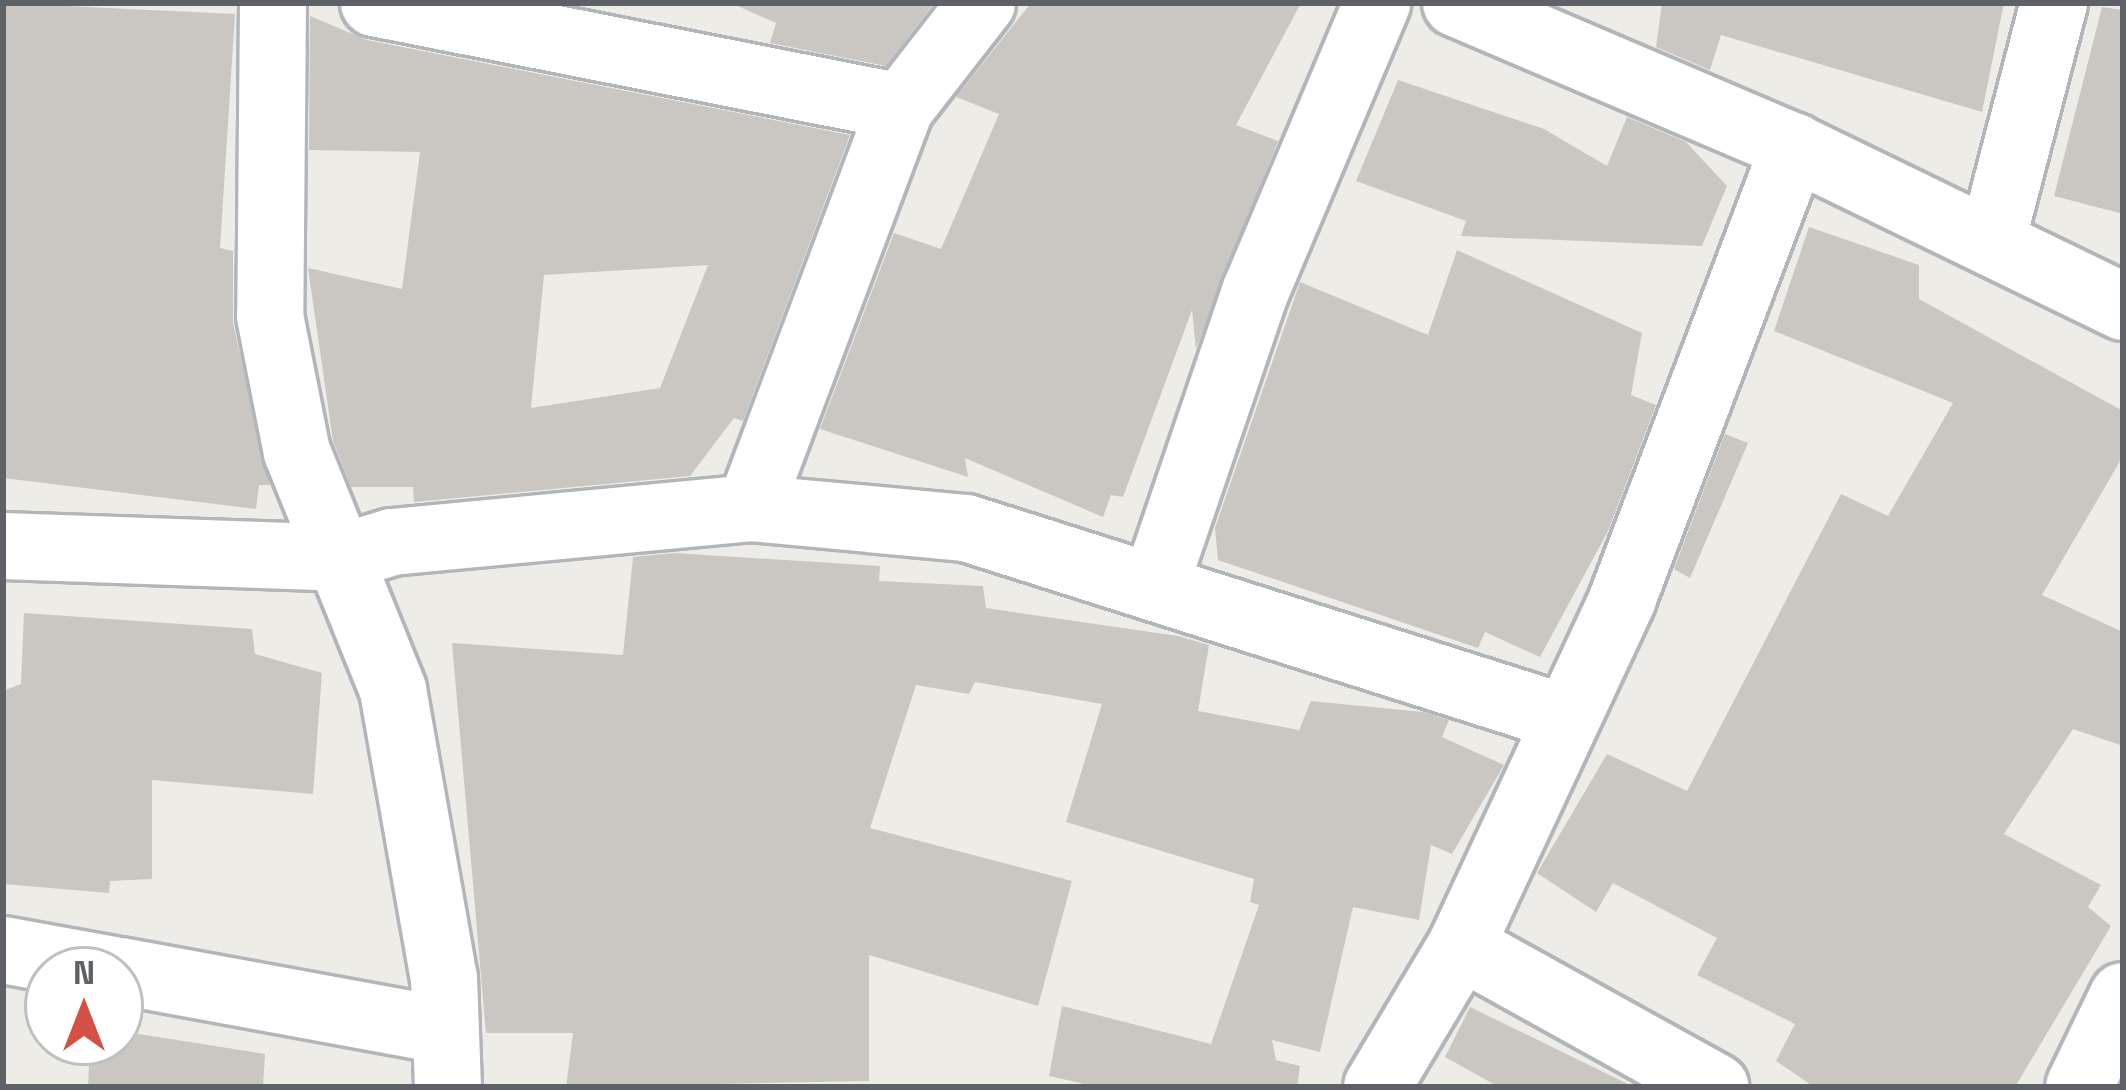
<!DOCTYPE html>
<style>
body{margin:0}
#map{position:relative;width:2126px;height:1090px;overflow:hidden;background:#eeece6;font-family:"Space Grotesk",sans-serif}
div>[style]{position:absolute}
.building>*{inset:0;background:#cac7c3}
.roads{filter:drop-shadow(3px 0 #b3b6b9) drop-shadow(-3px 0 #b3b6b9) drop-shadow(0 3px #b3b6b9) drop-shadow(0 -3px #b3b6b9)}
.minor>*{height:66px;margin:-33px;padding:0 33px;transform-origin:33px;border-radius:33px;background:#fff}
span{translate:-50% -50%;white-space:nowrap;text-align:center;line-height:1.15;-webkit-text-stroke:12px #fff;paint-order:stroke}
.frame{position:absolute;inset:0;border:6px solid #5e6165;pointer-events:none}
.north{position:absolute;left:24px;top:946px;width:120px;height:120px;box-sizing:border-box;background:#fff;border:3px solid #bfc0c1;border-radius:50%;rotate:0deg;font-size:33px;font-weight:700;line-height:48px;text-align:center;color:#5e6165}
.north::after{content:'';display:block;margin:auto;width:42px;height:54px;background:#d45146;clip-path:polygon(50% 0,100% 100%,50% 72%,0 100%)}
</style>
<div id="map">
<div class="building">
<i style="clip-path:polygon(3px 3px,235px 14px,220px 248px,233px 251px,233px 323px,270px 485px,259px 485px,256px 509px,3px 478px)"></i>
<i style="clip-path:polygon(731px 3px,934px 3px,886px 66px,770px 43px,776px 23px)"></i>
<i style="clip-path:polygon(1031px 3px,1301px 3px,1236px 125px,1278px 141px,1196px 349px,1192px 310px,1123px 497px,1111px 495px,1103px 517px,965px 458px,968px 477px,820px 429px,894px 233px,941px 249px,999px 114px,956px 97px)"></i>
<i style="clip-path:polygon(1662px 3px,2004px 3px,1982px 112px,1721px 35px,1710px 70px,1656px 47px)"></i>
<i style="clip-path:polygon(2102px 7px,2123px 10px,2123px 214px,2054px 196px)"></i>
<i style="clip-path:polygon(evenodd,310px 16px,367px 40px,850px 135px,743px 421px,734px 418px,690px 476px,414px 502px,413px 487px,351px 487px,333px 441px,308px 268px,402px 289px,420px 152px,309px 150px,310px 16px,708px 265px,660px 388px,531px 408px,544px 275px,708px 265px)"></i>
<i style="clip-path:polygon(1398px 80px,1544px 129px,1607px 166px,1627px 117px,1686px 142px,1727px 186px,1702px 246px,1461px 236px,1466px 221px,1356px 181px)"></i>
<i style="clip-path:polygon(1809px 227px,1919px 265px,1919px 299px,2123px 411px,2123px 456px,2042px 595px,2123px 632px,2123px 746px,2073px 729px,2004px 834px,2101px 885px,2088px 907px,2111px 926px,2015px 1087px,1814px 1087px,1776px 1061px,1795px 1024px,1697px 975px,1717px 938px,1613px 883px,1596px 912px,1537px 873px,1607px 754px,1687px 791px,1841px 494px,1888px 516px,1953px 403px,1774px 331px)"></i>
<i style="clip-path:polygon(1457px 250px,1642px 333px,1631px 395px,1656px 405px,1608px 531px,1540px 657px,1485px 632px,1478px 648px,1218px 560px,1215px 528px,1300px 282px,1428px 335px)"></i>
<i style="clip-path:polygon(1725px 434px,1748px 443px,1690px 578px,1674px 569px)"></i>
<i style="clip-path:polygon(674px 553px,880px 566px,879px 581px,983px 586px,986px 608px,1178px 636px,1209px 645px,1198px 711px,1299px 730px,1311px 701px,1423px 712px,1449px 720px,1442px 737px,1504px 765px,1452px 854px,1431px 845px,1419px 920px,1353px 907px,1320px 1052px,1272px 1040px,1276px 1060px,1300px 1066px,1297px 1087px,1098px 1087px,1049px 1076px,1062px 1006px,1211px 1044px,1259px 905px,1250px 902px,1254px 879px,1066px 822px,1102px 704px,975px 682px,969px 694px,916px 685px,870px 828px,1072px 881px,1038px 1006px,869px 955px,869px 1081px,566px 1087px,573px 1033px,486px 1033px,452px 643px,623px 655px,633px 557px)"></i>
<i style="clip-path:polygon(24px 613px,252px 629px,255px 654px,322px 673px,313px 794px,152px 780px,152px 879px,110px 881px,109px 893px,3px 884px,3px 691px,21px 684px)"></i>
<i style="clip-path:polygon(1470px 1007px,1634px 1087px,1499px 1087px,1445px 1057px)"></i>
<i style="clip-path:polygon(120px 1031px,265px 1054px,263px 1087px,88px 1087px,90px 1042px,120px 1042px)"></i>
</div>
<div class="roads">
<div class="minor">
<i style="left:273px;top:3px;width:313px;rotate:90.5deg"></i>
<i style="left:270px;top:316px;width:139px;rotate:78.8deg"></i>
<i style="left:297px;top:452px;width:257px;rotate:68deg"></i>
<i style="left:393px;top:690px;width:292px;rotate:80deg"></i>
<i style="left:444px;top:978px;width:109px;rotate:87.9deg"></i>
<i style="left:374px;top:3px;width:537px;rotate:11.16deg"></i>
<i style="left:1456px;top:3px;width:367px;rotate:23.1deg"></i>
<i style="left:1794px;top:147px;width:366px;rotate:25.9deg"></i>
<i style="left:1992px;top:241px;width:246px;rotate:-75.4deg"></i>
<i style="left:750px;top:508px;width:428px;rotate:-69.4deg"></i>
<i style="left:901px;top:107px;width:132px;rotate:-52.1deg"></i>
<i style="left:3px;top:546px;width:337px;rotate:2deg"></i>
<i style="left:340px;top:558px;width:54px;rotate:-17.1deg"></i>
<i style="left:392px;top:542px;width:360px;rotate:-5.4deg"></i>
<i style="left:750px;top:508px;width:217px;rotate:5.3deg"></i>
<i style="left:966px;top:528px;width:628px;rotate:17.6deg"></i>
<i style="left:1155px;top:586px;width:313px;rotate:-71.2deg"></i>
<i style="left:1256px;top:290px;width:311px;rotate:-67.1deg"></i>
<i style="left:1461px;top:946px;width:291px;rotate:29deg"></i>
<i style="left:3px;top:950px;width:112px;rotate:10.3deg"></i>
<i style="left:120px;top:971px;width:331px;rotate:10.4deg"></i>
<i style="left:1377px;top:1087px;width:164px;rotate:-59.2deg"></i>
<i style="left:1461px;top:946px;width:382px;rotate:-65deg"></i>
<i style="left:1622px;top:600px;width:485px;rotate:-69.2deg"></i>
<i style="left:2079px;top:1087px;width:101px;rotate:-64.2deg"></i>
</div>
</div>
<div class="frame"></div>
<div class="north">N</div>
</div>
